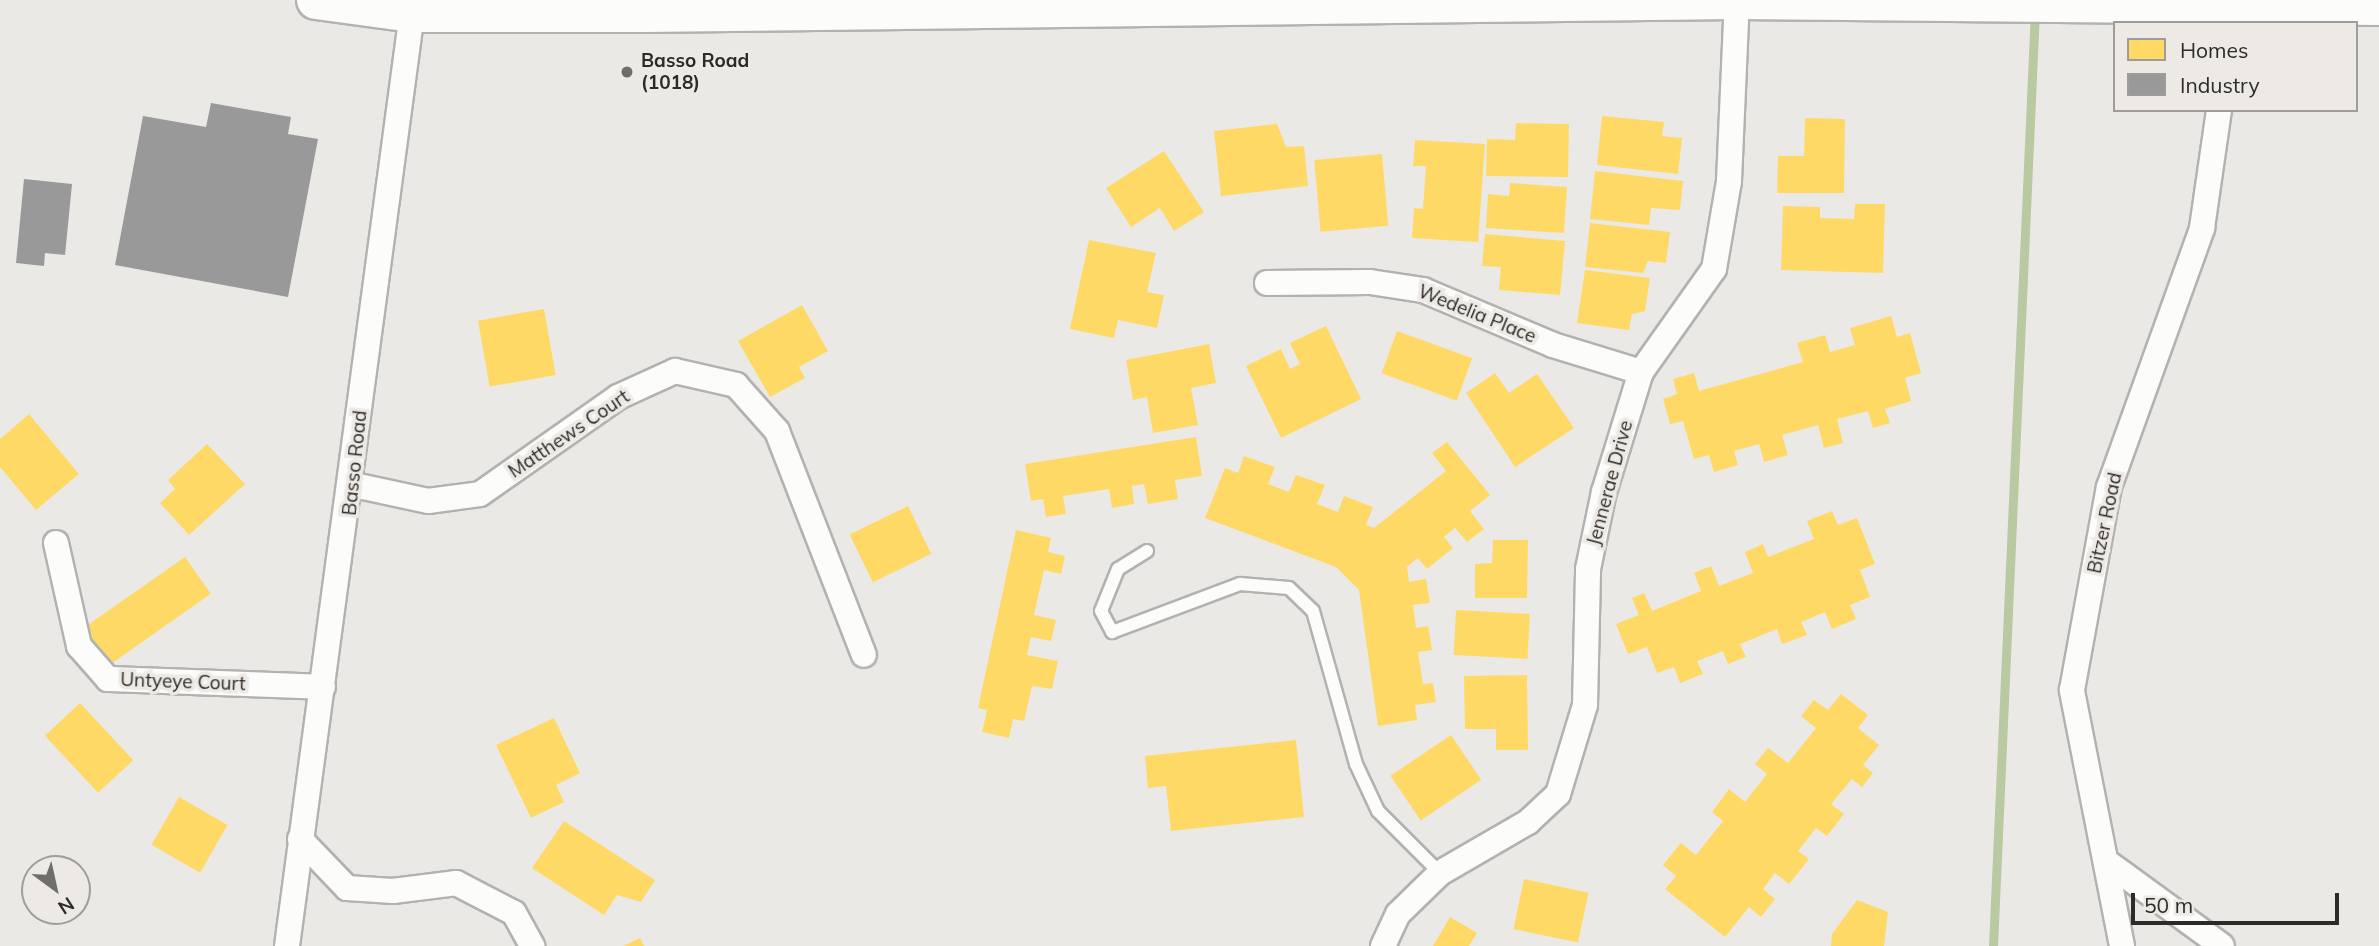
<!DOCTYPE html>
<style>
body{margin:0}
#map{position:relative;width:2379px;height:946px;overflow:hidden;background:#ebe9e6;font-family:Mulish,sans-serif}
div>[style]{position:absolute}
.homes>*{inset:0;background:#ffd966;transform-origin:0 0}
.industry>*{inset:0;background:#999}
.stream>*{height:9px;margin:-4.5px;padding:0 4.5px;transform-origin:4.5px;border-radius:4.5px;background:#b9c9a1}
.roads{filter:drop-shadow(2px 0 #b3b2b0) drop-shadow(-2px 0 #b3b2b0) drop-shadow(0 2px #b3b2b0) drop-shadow(0 -2px #b3b2b0)}
.lane>*{height:12px;margin:-6px;padding:0 6px;transform-origin:6px;border-radius:6px;background:#fcfcfb}
.street>*{height:24px;margin:-12px;padding:0 12px;transform-origin:12px;border-radius:12px;background:#fcfcfb}
.highway>*{height:38px;margin:-19px;padding:0 19px;transform-origin:19px;border-radius:19px;background:#fcfcfb}
.dots>*{width:19px;height:19px;translate:-50% -50%;box-sizing:border-box;border:4px solid #ede9e4;border-radius:50%}
span{translate:-50% -50%;white-space:nowrap;text-align:center;line-height:1.15;-webkit-text-stroke:7px #ede9e4;paint-order:stroke}
.poi-label{font-size:19px;color:#2c2b28;font-weight:700}
.left{translate:0 -50%;text-align:left}
.street-label{font-size:19px;color:#2c2b28}
.legend{position:absolute;left:2113px;top:21px;width:245px;height:91px;box-sizing:border-box;background:#ede9e4;border:2px solid #a09d99;margin:0;padding:9px 12px;list-style:none;font-size:21px;color:#2c2b28}
.legend li{display:flex;align-items:center;gap:14px;height:35px}
.legend b{width:35px;border:2px solid #a09d99}
.north{position:absolute;left:21px;top:855px;width:70px;height:70px;box-sizing:border-box;background:#ede9e4;border:2px solid #a09d99;border-radius:50%;rotate:147deg;font-size:19px;font-weight:700;line-height:28px;text-align:center;color:#2c2b28}
.north::after{content:'';display:block;margin:auto;width:24px;height:32px;background:#6f6e6a;clip-path:polygon(50% 0,100% 100%,50% 72%,0 100%)}
.scale{position:absolute;left:2131px;top:893px;width:208px;height:32px;box-sizing:border-box;border:4px solid #2c2b28;border-top:0;padding-left:9px;font-size:21px;line-height:24px;white-space:nowrap;color:#2c2b28;-webkit-text-stroke:5px #ede9e4;paint-order:stroke}
</style>
<div id="map">
<div class="homes">
<i style="clip-path:polygon(1602px 116px,1664px 122px,1662px 136px,1682px 138px,1678px 174px,1597px 165px)"></i>
<i style="clip-path:polygon(1805px 118px,1845px 119px,1844px 193px,1777px 193px,1778px 156px,1804px 156px)"></i>
<i style="clip-path:polygon(1516px 123px,1569px 124px,1568px 177px,1486px 176px,1487px 139px,1515px 140px)"></i>
<i style="clip-path:polygon(1277px 124px,1286px 147px,1304px 146px,1308px 186px,1221px 196px,1214px 131px)"></i>
<i style="clip-path:polygon(1415px 140px,1485px 144px,1478px 242px,1412px 238px,1414px 208px,1423px 209px,1426px 166px,1413px 166px)"></i>
<i style="clip-path:polygon(1164px 151px,1204px 212px,1174px 231px,1160px 208px,1131px 227px,1106px 188px)"></i>
<i style="left:1382px;top:154px;width:72px;height:68px;rotate:85deg"></i>
<i style="clip-path:polygon(1595px 171px,1683px 181px,1680px 210px,1651px 208px,1649px 225px,1590px 219px)"></i>
<i style="clip-path:polygon(1510px 183px,1567px 187px,1564px 233px,1486px 228px,1488px 194px,1509px 196px)"></i>
<i style="clip-path:polygon(1855px 204px,1885px 204px,1883px 273px,1781px 270px,1783px 206px,1820px 207px,1820px 218px,1854px 219px)"></i>
<i style="clip-path:polygon(1590px 223px,1670px 232px,1666px 263px,1648px 261px,1643px 273px,1585px 267px)"></i>
<i style="clip-path:polygon(1485px 234px,1565px 241px,1560px 295px,1499px 290px,1501px 267px,1482px 266px)"></i>
<i style="clip-path:polygon(1089px 240px,1156px 253px,1147px 292px,1164px 295px,1157px 328px,1118px 320px,1114px 338px,1070px 329px)"></i>
<i style="clip-path:polygon(1585px 270px,1650px 278px,1645px 311px,1632px 314px,1629px 330px,1577px 323px)"></i>
<i style="clip-path:polygon(802px 305px,828px 351px,799px 367px,805px 378px,770px 397px,738px 341px)"></i>
<i style="left:544px;top:309px;width:67px;height:67px;rotate:80deg"></i>
<i style="clip-path:polygon(1891px 316px,1897px 337px,1910px 333px,1921px 373px,1905px 378px,1911px 401px,1885px 409px,1890px 423px,1873px 428px,1868px 411px,1837px 419px,1843px 443px,1824px 448px,1818px 425px,1782px 435px,1788px 455px,1764px 462px,1759px 444px,1734px 451px,1738px 465px,1714px 472px,1709px 455px,1694px 459px,1683px 421px,1670px 424px,1663px 399px,1677px 394px,1673px 379px,1694px 373px,1699px 391px,1803px 362px,1797px 343px,1825px 335px,1830px 352px,1855px 345px,1850px 328px)"></i>
<i style="clip-path:polygon(1326px 326px,1361px 399px,1281px 438px,1246px 366px,1281px 349px,1290px 369px,1300px 364px,1290px 343px)"></i>
<i style="left:1397px;top:331px;width:80px;height:45px;rotate:20deg"></i>
<i style="clip-path:polygon(1209px 344px,1216px 383px,1191px 388px,1198px 425px,1153px 433px,1147px 397px,1133px 400px,1126px 360px)"></i>
<i style="clip-path:polygon(1495px 373px,1509px 393px,1537px 374px,1574px 428px,1515px 467px,1466px 393px)"></i>
<i style="clip-path:polygon(29px 414px,79px 474px,36px 510px,0 467px,0 439px)"></i>
<i style="clip-path:polygon(1196px 437px,1202px 476px,1175px 480px,1178px 499px,1148px 504px,1144px 484px,1132px 486px,1134px 504px,1112px 508px,1109px 489px,1063px 496px,1066px 514px,1046px 517px,1043px 499px,1031px 501px,1025px 464px)"></i>
<i style="clip-path:polygon(1447px 442px,1490px 495px,1470px 511px,1484px 529px,1467px 542px,1455px 528px,1444px 537px,1453px 548px,1427px 569px,1418px 558px,1407px 567px,1409px 582px,1426px 579px,1430px 603px,1413px 605px,1416px 628px,1428px 626px,1432px 650px,1418px 652px,1423px 684px,1433px 683px,1436px 702px,1415px 705px,1417px 720px,1378px 726px,1359px 590px,1336px 567px,1205px 518px,1225px 468px,1238px 473px,1244px 456px,1275px 467px,1268px 484px,1289px 492px,1296px 475px,1325px 485px,1317px 504px,1338px 512px,1344px 496px,1373px 507px,1366px 525px,1374px 528px,1446px 471px,1432px 453px)"></i>
<i style="clip-path:polygon(207px 444px,245px 484px,189px 535px,160px 503px,175px 489px,168px 480px)"></i>
<i style="left:908px;top:506px;width:53px;height:65px;rotate:64deg"></i>
<i style="clip-path:polygon(1832px 511px,1838px 525px,1857px 518px,1875px 564px,1860px 570px,1870px 597px,1850px 605px,1856px 619px,1832px 629px,1825px 612px,1801px 622px,1807px 635px,1782px 644px,1777px 629px,1740px 644px,1746px 657px,1728px 664px,1723px 651px,1697px 661px,1703px 674px,1680px 683px,1674px 667px,1657px 673px,1647px 647px,1628px 654px,1616px 624px,1639px 615px,1632px 598px,1644px 593px,1652px 611px,1701px 591px,1694px 573px,1711px 566px,1719px 586px,1753px 573px,1745px 552px,1763px 544px,1768px 557px,1814px 539px,1807px 521px)"></i>
<i style="clip-path:polygon(1016px 530px,1051px 538px,1048px 552px,1065px 556px,1061px 574px,1044px 570px,1034px 615px,1056px 620px,1051px 641px,1031px 637px,1027px 655px,1058px 661px,1052px 689px,1032px 686px,1024px 721px,1013px 719px,1009px 738px,982px 732px,987px 710px,978px 708px)"></i>
<i style="clip-path:polygon(1493px 540px,1528px 540px,1527px 598px,1475px 598px,1475px 564px,1492px 563px)"></i>
<i style="left:185px;top:557px;width:45px;height:123px;rotate:55deg"></i>
<i style="left:1456px;top:610px;width:74px;height:45px;rotate:3deg"></i>
<i style="clip-path:polygon(1527px 675px,1528px 750px,1496px 750px,1496px 729px,1465px 729px,1464px 676px)"></i>
<i style="clip-path:polygon(1841px 694px,1868px 715px,1858px 728px,1879px 745px,1863px 765px,1873px 773px,1862px 787px,1852px 779px,1831px 804px,1844px 814px,1827px 836px,1816px 828px,1798px 851px,1809px 859px,1789px 884px,1775px 873px,1763px 889px,1775px 899px,1761px 917px,1749px 907px,1725px 937px,1665px 889px,1676px 876px,1663px 865px,1681px 843px,1696px 855px,1723px 821px,1712px 812px,1729px 789px,1745px 802px,1767px 774px,1755px 764px,1768px 748px,1788px 763px,1816px 728px,1801px 716px,1814px 700px,1828px 710px)"></i>
<i style="left:80px;top:703px;width:78px;height:48px;rotate:47deg"></i>
<i style="clip-path:polygon(554px 718px,580px 773px,556px 785px,564px 802px,531px 818px,496px 745px)"></i>
<i style="left:1451px;top:735px;width:54px;height:73px;rotate:56deg"></i>
<i style="clip-path:polygon(1296px 740px,1304px 817px,1171px 831px,1166px 786px,1148px 788px,1145px 756px)"></i>
<i style="left:179px;top:797px;width:56px;height:55px;rotate:30deg"></i>
<i style="clip-path:polygon(564px 821px,655px 880px,641px 902px,617px 895px,604px 915px,532px 868px)"></i>
<i style="left:1524px;top:879px;width:66px;height:51px;rotate:12deg"></i>
<i style="clip-path:polygon(1857px 900px,1888px 912px,1884px 946px,1831px 946px,1832px 934px)"></i>
<i style="clip-path:polygon(1450px 917px,1477px 933px,1469px 946px,1433px 946px)"></i>
<i style="clip-path:polygon(640px 938px,644px 946px,623px 946px)"></i>
</div>
<div class="industry">
<i style="clip-path:polygon(211px 103px,291px 117px,288px 134px,318px 139px,288px 297px,115px 265px,143px 116px,206px 127px)"></i>
<i style="clip-path:polygon(24px 179px,72px 184px,65px 255px,45px 253px,44px 266px,16px 263px)"></i>
</div>
<div class="stream">
<i style="left:1993px;top:946px;width:935px;rotate:-87.43deg"></i>
</div>
<div class="roads">
<div class="lane">
<i style="left:1147px;top:551px;width:34px;rotate:148deg"></i>
<i style="left:1118px;top:569px;width:45px;rotate:112deg"></i>
<i style="left:1101px;top:611px;width:24px;rotate:62deg"></i>
<i style="left:1112px;top:632px;width:137px;rotate:-20.6deg"></i>
<i style="left:1240px;top:584px;width:49px;rotate:4.7deg"></i>
<i style="left:1289px;top:588px;width:33px;rotate:44deg"></i>
<i style="left:1313px;top:611px;width:159px;rotate:74.3deg"></i>
<i style="left:1356px;top:764px;width:52px;rotate:64.9deg"></i>
<i style="left:1378px;top:811px;width:88px;rotate:45deg"></i>
</div>
<div class="street">
<i style="left:1267px;top:283px;width:103px;rotate:-0.6deg"></i>
<i style="left:1370px;top:282px;width:54px;rotate:8.6deg"></i>
<i style="left:1423px;top:290px;width:141px;rotate:22.9deg"></i>
<i style="left:1553px;top:345px;width:92px;rotate:17.1deg"></i>
<i style="left:354px;top:485px;width:76px;rotate:12.2deg"></i>
<i style="left:428px;top:501px;width:52px;rotate:-7.7deg"></i>
<i style="left:480px;top:494px;width:169px;rotate:-35.1deg"></i>
<i style="left:618px;top:397px;width:63px;rotate:-24.5deg"></i>
<i style="left:675px;top:371px;width:63px;rotate:12.9deg"></i>
<i style="left:736px;top:385px;width:62px;rotate:48.3deg"></i>
<i style="left:777px;top:431px;width:240px;rotate:68.8deg"></i>
<i style="left:56px;top:543px;width:106px;rotate:77.4deg"></i>
<i style="left:79px;top:646px;width:44px;rotate:48.7deg"></i>
<i style="left:108px;top:679px;width:215px;rotate:2.1deg"></i>
<i style="left:300px;top:839px;width:68px;rotate:46.2deg"></i>
<i style="left:347px;top:888px;width:46px;rotate:3.7deg"></i>
<i style="left:393px;top:891px;width:64px;rotate:-7.2deg"></i>
<i style="left:456px;top:883px;width:65px;rotate:27.3deg"></i>
<i style="left:514px;top:913px;width:38px;rotate:61deg"></i>
<i style="left:2111px;top:865px;width:137px;rotate:36.1deg"></i>
<i style="left:287px;top:946px;width:941px;rotate:-82.37deg"></i>
<i style="left:1383px;top:946px;width:35px;rotate:-65deg"></i>
<i style="left:1398px;top:914px;width:59px;rotate:-44.3deg"></i>
<i style="left:1440px;top:873px;width:102px;rotate:-30.1deg"></i>
<i style="left:1528px;top:822px;width:41px;rotate:-43deg"></i>
<i style="left:1558px;top:794px;width:93px;rotate:-73.1deg"></i>
<i style="left:1585px;top:705px;width:136px;rotate:-88.7deg"></i>
<i style="left:1588px;top:569px;width:79px;rotate:-78.3deg"></i>
<i style="left:1604px;top:492px;width:126px;rotate:-72.9deg"></i>
<i style="left:1641px;top:372px;width:126px;rotate:-54.7deg"></i>
<i style="left:1714px;top:269px;width:89px;rotate:-80.3deg"></i>
<i style="left:1729px;top:181px;width:181px;rotate:-87.5deg"></i>
<i style="left:2122px;top:946px;width:261px;rotate:-101.1deg"></i>
<i style="left:2072px;top:690px;width:206px;rotate:-79.7deg"></i>
<i style="left:2109px;top:487px;width:275px;rotate:-70.2deg"></i>
<i style="left:2202px;top:228px;width:119px;rotate:-81.8deg"></i>
</div>
<div class="highway">
<i style="left:316px;top:0;width:97px;rotate:7.7deg"></i>
<i style="left:412px;top:13px;width:232px"></i>
<i style="left:644px;top:13px;width:1093px;rotate:-0.68deg"></i>
<i style="left:1737px;top:0;width:642px;rotate:0.54deg"></i>
</div>
</div>
<div class="dots">
<i style="left:627px;top:72px;background:#6f6e6a"></i>
</div>
<div class="poi-label">
<span class="left" style="left:641px;top:72px">Basso Road<br>(1018)</span>
</div>
<div class="street-label">
<span style="left:1477px;top:314px;rotate:22deg">Wedelia Place</span>
<span style="left:569px;top:434px;rotate:-34deg">Matthews Court</span>
<span style="left:355px;top:463px;rotate:-84deg">Basso Road</span>
<span style="left:1610px;top:483px;rotate:-75deg">Jennerae Drive</span>
<span style="left:2105px;top:523px;rotate:-78deg">Bitzer Road</span>
<span style="left:183px;top:682px;rotate:2deg">Untyeye Court</span>
</div>
<ul class="legend">
<li><b style="height:19px;background:#ffd966"></b>Homes</li>
<li><b style="height:19px;background:#999"></b>Industry</li>
</ul>
<div class="north">N</div>
<div class="scale">50 m</div>
</div>
